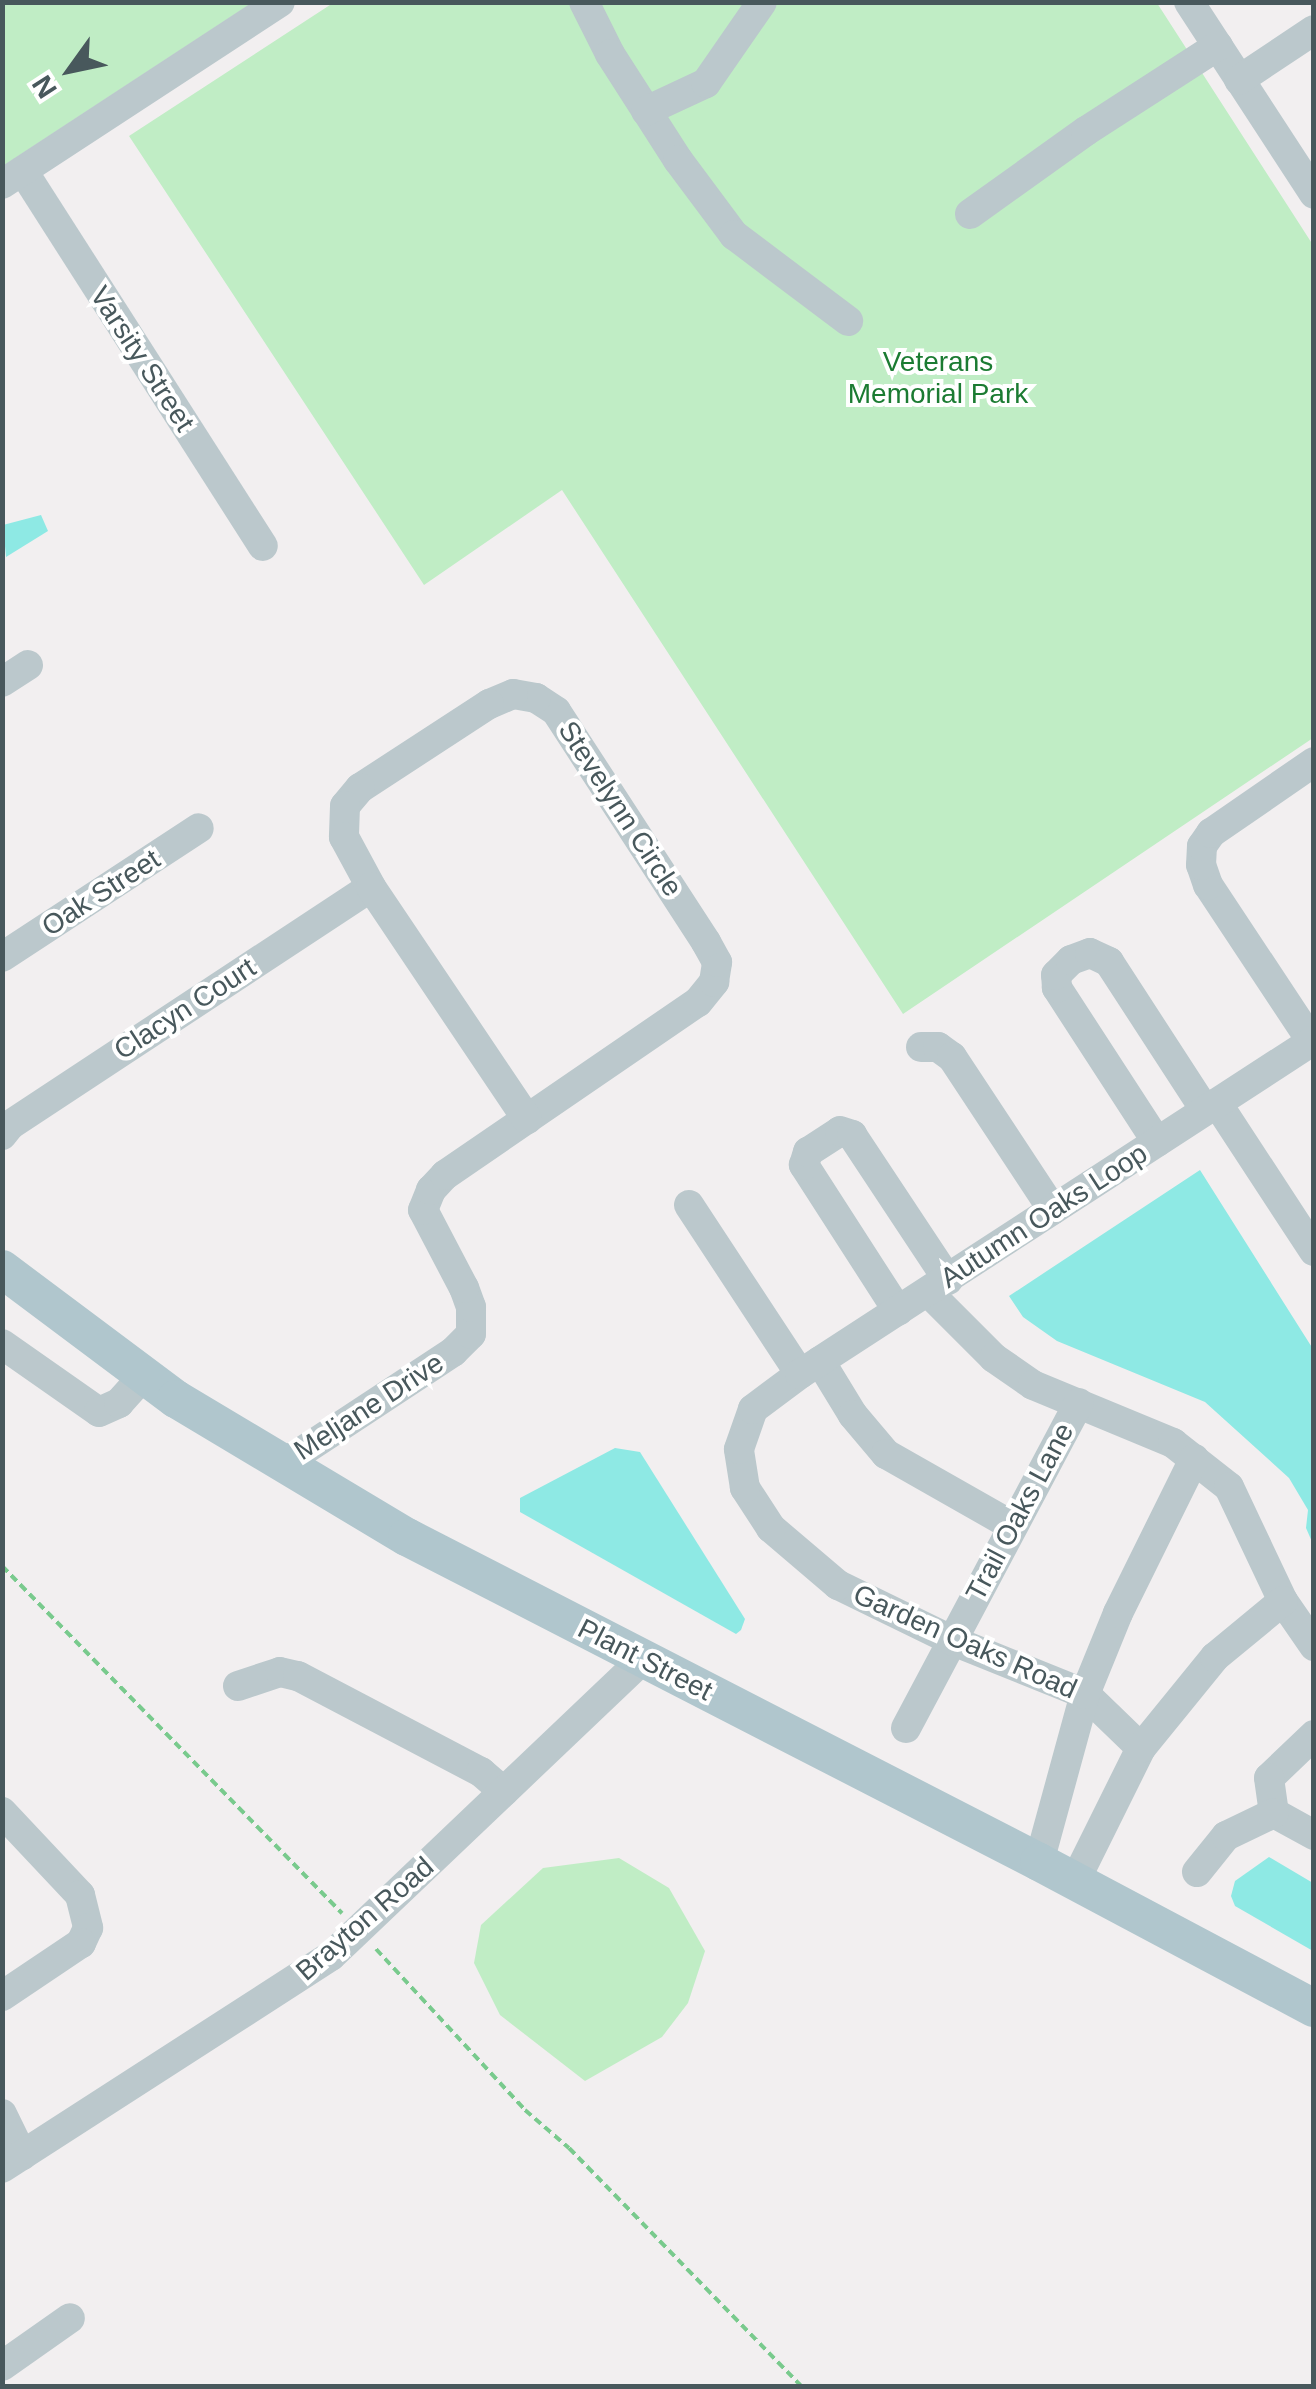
<!DOCTYPE html>
<style>
body{margin:0}
#map{position:relative;width:1316px;height:2389px;overflow:hidden;background:#f2eff0;font-family:Helvetica,sans-serif}
div>[style]{position:absolute}
.green>*{inset:0;background:#c0edc5}
.water>*{inset:0;background:#8ee9e4}
.path>*{height:4px;margin-top:-2px;transform-origin:0;background:repeating-linear-gradient(90deg,#79ca8d 0 8px,transparent 0 13px)}
.minor>*{height:30px;margin:-15px;padding:0 15px;transform-origin:15px;border-radius:15px;background:#bbc8cc}
.major>*{height:38px;margin:-19px;padding:0 19px;transform-origin:19px;border-radius:19px;background:#b0c6cd}
span{translate:-50% -50%;white-space:nowrap;text-align:center;line-height:1.15;-webkit-text-stroke:8px #fff;paint-order:stroke}
.street-label{font-size:28px;color:#48585c}
.park-label{font-size:28px;color:#1b7b32}
.frame{position:absolute;inset:0;border:5px solid #48585c;pointer-events:none}
.north{position:absolute;left:20px;top:20px;width:100px;height:100px;-webkit-text-stroke:8px #fff;paint-order:stroke;rotate:237deg;font-size:28px;font-weight:700;line-height:40px;text-align:center;color:#48585c}
.north::after{content:'';display:block;margin:auto;width:35px;height:45px;background:#48585c;clip-path:polygon(50% 0,100% 100%,50% 72%,0 100%)}
</style>
<div id="map">
<div class="green">
<i style="clip-path:polygon(3px 2px,252px 3px,3px 166px)"></i>
<i style="clip-path:polygon(333px 3px,1157px 3px,1313px 245px,1313px 738px,903px 1014px,562px 490px,424px 585px,129px 136px)"></i>
<i style="clip-path:polygon(619px 1858px,669px 1888px,705px 1951px,688px 2003px,662px 2037px,585px 2081px,500px 2015px,474px 1963px,481px 1925px,543px 1868px)"></i>
</div>
<div class="water">
<i style="clip-path:polygon(41px 515px,48px 531px,6px 557px,3px 525px)"></i>
<i style="clip-path:polygon(1200px 1170px,1313px 1349px,1313px 1544px,1306px 1528px,1308px 1510px,1289px 1478px,1205px 1402px,1057px 1341px,1023px 1317px,1009px 1296px)"></i>
<i style="clip-path:polygon(615px 1448px,640px 1452px,745px 1619px,741px 1630px,736px 1634px,520px 1512px,520px 1498px)"></i>
<i style="clip-path:polygon(1269px 1857px,1313px 1883px,1313px 1951px,1235px 1906px,1231px 1896px,1235px 1881px)"></i>
</div>
<div class="path">
<i style="left:2px;top:1566px;width:486px;rotate:45.6deg"></i>
<i style="left:376px;top:1949px;width:219px;rotate:47.2deg"></i>
<i style="left:525px;top:2110px;width:58px;rotate:40.8deg"></i>
<i style="left:569px;top:2148px;width:332px;rotate:45.7deg"></i>
</div>
<div class="minor">
<i style="left:584px;top:2px;width:58px;rotate:63.4deg"></i>
<i style="left:610px;top:54px;width:126px;rotate:57.3deg"></i>
<i style="left:678px;top:160px;width:94px;rotate:53.3deg"></i>
<i style="left:734px;top:235px;width:143px;rotate:37deg"></i>
<i style="left:1189px;top:2px;width:229px;rotate:56.9deg"></i>
<i style="left:1239px;top:80px;width:90px;rotate:-33.7deg"></i>
<i style="left:646px;top:111px;width:66px;rotate:-25deg"></i>
<i style="left:706px;top:83px;width:98px;rotate:-55.3deg"></i>
<i style="left:23px;top:171px;width:445px;rotate:57.4deg"></i>
<i style="left:2px;top:184px;width:332px;rotate:-33.2deg"></i>
<i style="left:970px;top:214px;width:143px;rotate:-35.6deg"></i>
<i style="left:1086px;top:131px;width:157px;rotate:-32.8deg"></i>
<i style="left:2px;top:682px;width:31px;rotate:-33deg"></i>
<i style="left:2px;top:957px;width:235px;rotate:-33.2deg"></i>
<i style="left:1312px;top:1042px;width:188px;rotate:-123.5deg"></i>
<i style="left:1208px;top:885px;width:21px;rotate:-109deg"></i>
<i style="left:1201px;top:865px;width:19px;rotate:-87deg"></i>
<i style="left:1202px;top:846px;width:16px;rotate:-55deg"></i>
<i style="left:1211px;top:833px;width:125px;rotate:-34.6deg"></i>
<i style="left:921px;top:1047px;width:17px"></i>
<i style="left:938px;top:1047px;width:17px;rotate:36deg"></i>
<i style="left:952px;top:1057px;width:183px;rotate:56.6deg"></i>
<i style="left:1217px;top:1103px;width:177px;rotate:56.8deg"></i>
<i style="left:2px;top:1135px;width:13px;rotate:-51deg"></i>
<i style="left:10px;top:1125px;width:432px;rotate:-33.4deg"></i>
<i style="left:1157px;top:1142px;width:184px;rotate:-123deg"></i>
<i style="left:1057px;top:988px;width:13px;rotate:-94deg"></i>
<i style="left:1056px;top:975px;width:21px;rotate:-45deg"></i>
<i style="left:1071px;top:960px;width:20px;rotate:-20deg"></i>
<i style="left:1090px;top:953px;width:21px;rotate:25deg"></i>
<i style="left:1109px;top:962px;width:176px;rotate:57deg"></i>
<i style="left:689px;top:1205px;width:202px;rotate:56.7deg"></i>
<i style="left:928px;top:1292px;width:93px;rotate:45deg"></i>
<i style="left:994px;top:1358px;width:47px;rotate:34.7deg"></i>
<i style="left:1033px;top:1385px;width:152px;rotate:22.5deg"></i>
<i style="left:1173px;top:1443px;width:71px;rotate:38.2deg"></i>
<i style="left:1229px;top:1487px;width:126px;rotate:64.7deg"></i>
<i style="left:1283px;top:1601px;width:55px;rotate:55.4deg"></i>
<i style="left:898px;top:1311px;width:174px;rotate:-122.8deg"></i>
<i style="left:804px;top:1165px;width:14px;rotate:-73deg"></i>
<i style="left:808px;top:1152px;width:38px;rotate:-33deg"></i>
<i style="left:840px;top:1131px;width:13px;rotate:18deg"></i>
<i style="left:852px;top:1135px;width:174px;rotate:56.5deg"></i>
<i style="left:2px;top:1344px;width:118px;rotate:35deg"></i>
<i style="left:99px;top:1412px;width:22px;rotate:-24deg"></i>
<i style="left:119px;top:1403px;width:38px;rotate:-48deg"></i>
<i style="left:820px;top:1361px;width:63px;rotate:58.6deg"></i>
<i style="left:853px;top:1415px;width:51px;rotate:49.8deg"></i>
<i style="left:886px;top:1454px;width:144px;rotate:29.6deg"></i>
<i style="left:283px;top:1464px;width:204px;rotate:-33.4deg"></i>
<i style="left:453px;top:1352px;width:25px;rotate:-45deg"></i>
<i style="left:471px;top:1334px;width:27px;rotate:-90deg"></i>
<i style="left:471px;top:1307px;width:20px;rotate:-110deg"></i>
<i style="left:464px;top:1288px;width:88px;rotate:-117.7deg"></i>
<i style="left:423px;top:1210px;width:22px;rotate:-68deg"></i>
<i style="left:431px;top:1190px;width:21px;rotate:-47deg"></i>
<i style="left:445px;top:1175px;width:306px;rotate:-34.4deg"></i>
<i style="left:698px;top:1002px;width:26px;rotate:-51deg"></i>
<i style="left:714px;top:982px;width:20px;rotate:-81deg"></i>
<i style="left:717px;top:962px;width:23px;rotate:-119deg"></i>
<i style="left:706px;top:942px;width:275px;rotate:-123deg"></i>
<i style="left:556px;top:711px;width:24px;rotate:-147deg"></i>
<i style="left:536px;top:698px;width:23px;rotate:-170deg"></i>
<i style="left:513px;top:694px;width:26px;rotate:157deg"></i>
<i style="left:489px;top:704px;width:154px;rotate:146.9deg"></i>
<i style="left:360px;top:788px;width:23px;rotate:130deg"></i>
<i style="left:345px;top:806px;width:31px;rotate:92deg"></i>
<i style="left:344px;top:837px;width:57px;rotate:61.6deg"></i>
<i style="left:371px;top:887px;width:280px;rotate:56.1deg"></i>
<i style="left:238px;top:1686px;width:44px;rotate:-18.4deg"></i>
<i style="left:280px;top:1672px;width:18px;rotate:13deg"></i>
<i style="left:298px;top:1676px;width:207px;rotate:27.7deg"></i>
<i style="left:481px;top:1772px;width:30px;rotate:41deg"></i>
<i style="left:906px;top:1728px;width:368px;rotate:-62deg"></i>
<i style="left:1314px;top:1735px;width:62px;rotate:136.3deg"></i>
<i style="left:1269px;top:1778px;width:35px;rotate:82deg"></i>
<i style="left:1274px;top:1813px;width:46px;rotate:28.8deg"></i>
<i style="left:1141px;top:1748px;width:78px;rotate:-136deg"></i>
<i style="left:1085px;top:1694px;width:144px;rotate:-158.1deg"></i>
<i style="left:951px;top:1640px;width:126px;rotate:-154deg"></i>
<i style="left:838px;top:1585px;width:88px;rotate:-139.6deg"></i>
<i style="left:771px;top:1528px;width:48px;rotate:-123deg"></i>
<i style="left:745px;top:1488px;width:39px;rotate:-99deg"></i>
<i style="left:739px;top:1449px;width:42px;rotate:-70.7deg"></i>
<i style="left:753px;top:1409px;width:59px;rotate:-36.7deg"></i>
<i style="left:800px;top:1374px;width:613px;rotate:-33.02deg"></i>
<i style="left:2px;top:1812px;width:114px;rotate:46.8deg"></i>
<i style="left:80px;top:1895px;width:34px;rotate:76deg"></i>
<i style="left:88px;top:1928px;width:17px;rotate:115deg"></i>
<i style="left:81px;top:1943px;width:95px;rotate:146.1deg"></i>
<i style="left:1039px;top:1862px;width:174px;rotate:-74.7deg"></i>
<i style="left:1085px;top:1694px;width:87px;rotate:-67.8deg"></i>
<i style="left:1118px;top:1613px;width:172px;rotate:-63.7deg"></i>
<i style="left:1197px;top:1872px;width:46px;rotate:-51.1deg"></i>
<i style="left:1226px;top:1836px;width:53px;rotate:-25.6deg"></i>
<i style="left:1075px;top:1881px;width:148px;rotate:-63.6deg"></i>
<i style="left:1141px;top:1748px;width:117px;rotate:-50.9deg"></i>
<i style="left:1215px;top:1657px;width:88px;rotate:-39.5deg"></i>
<i style="left:2px;top:2114px;width:46px;rotate:64deg"></i>
<i style="left:2px;top:2168px;width:391px;rotate:-32.8deg"></i>
<i style="left:331px;top:1956px;width:431px;rotate:-43.6deg"></i>
<i style="left:2px;top:2366px;width:83px;rotate:-35.2deg"></i>
</div>
<div class="major">
<i style="left:2px;top:1269px;width:217px;rotate:36.8deg"></i>
<i style="left:176px;top:1399px;width:269px;rotate:30.9deg"></i>
<i style="left:407px;top:1537px;width:711px;rotate:27.21deg"></i>
<i style="left:1039px;top:1862px;width:311px;rotate:28deg"></i>
</div>
<div class="street-label">
<span style="left:142px;top:359px;rotate:57deg">Varsity Street</span>
<span style="left:620px;top:809px;rotate:57deg">Stevelynn Circle</span>
<span style="left:101px;top:893px;rotate:-33deg">Oak Street</span>
<span style="left:185px;top:1009px;rotate:-33deg">Clacyn Court</span>
<span style="left:1044px;top:1216px;rotate:-33deg">Autumn Oaks Loop</span>
<span style="left:369px;top:1407px;rotate:-33deg">Meljane Drive</span>
<span style="left:1020px;top:1512px;rotate:-62deg">Trail Oaks Lane</span>
<span style="left:965px;top:1642px;rotate:24deg">Garden Oaks Road</span>
<span style="left:645px;top:1660px;rotate:27deg">Plant Street</span>
<span style="left:365px;top:1919px;rotate:-41deg">Brayton Road</span>
</div>
<div class="park-label">
<span style="left:938px;top:378px">Veterans<br>Memorial Park</span>
</div>
<div class="frame"></div>
<div class="north">N</div>
</div>
